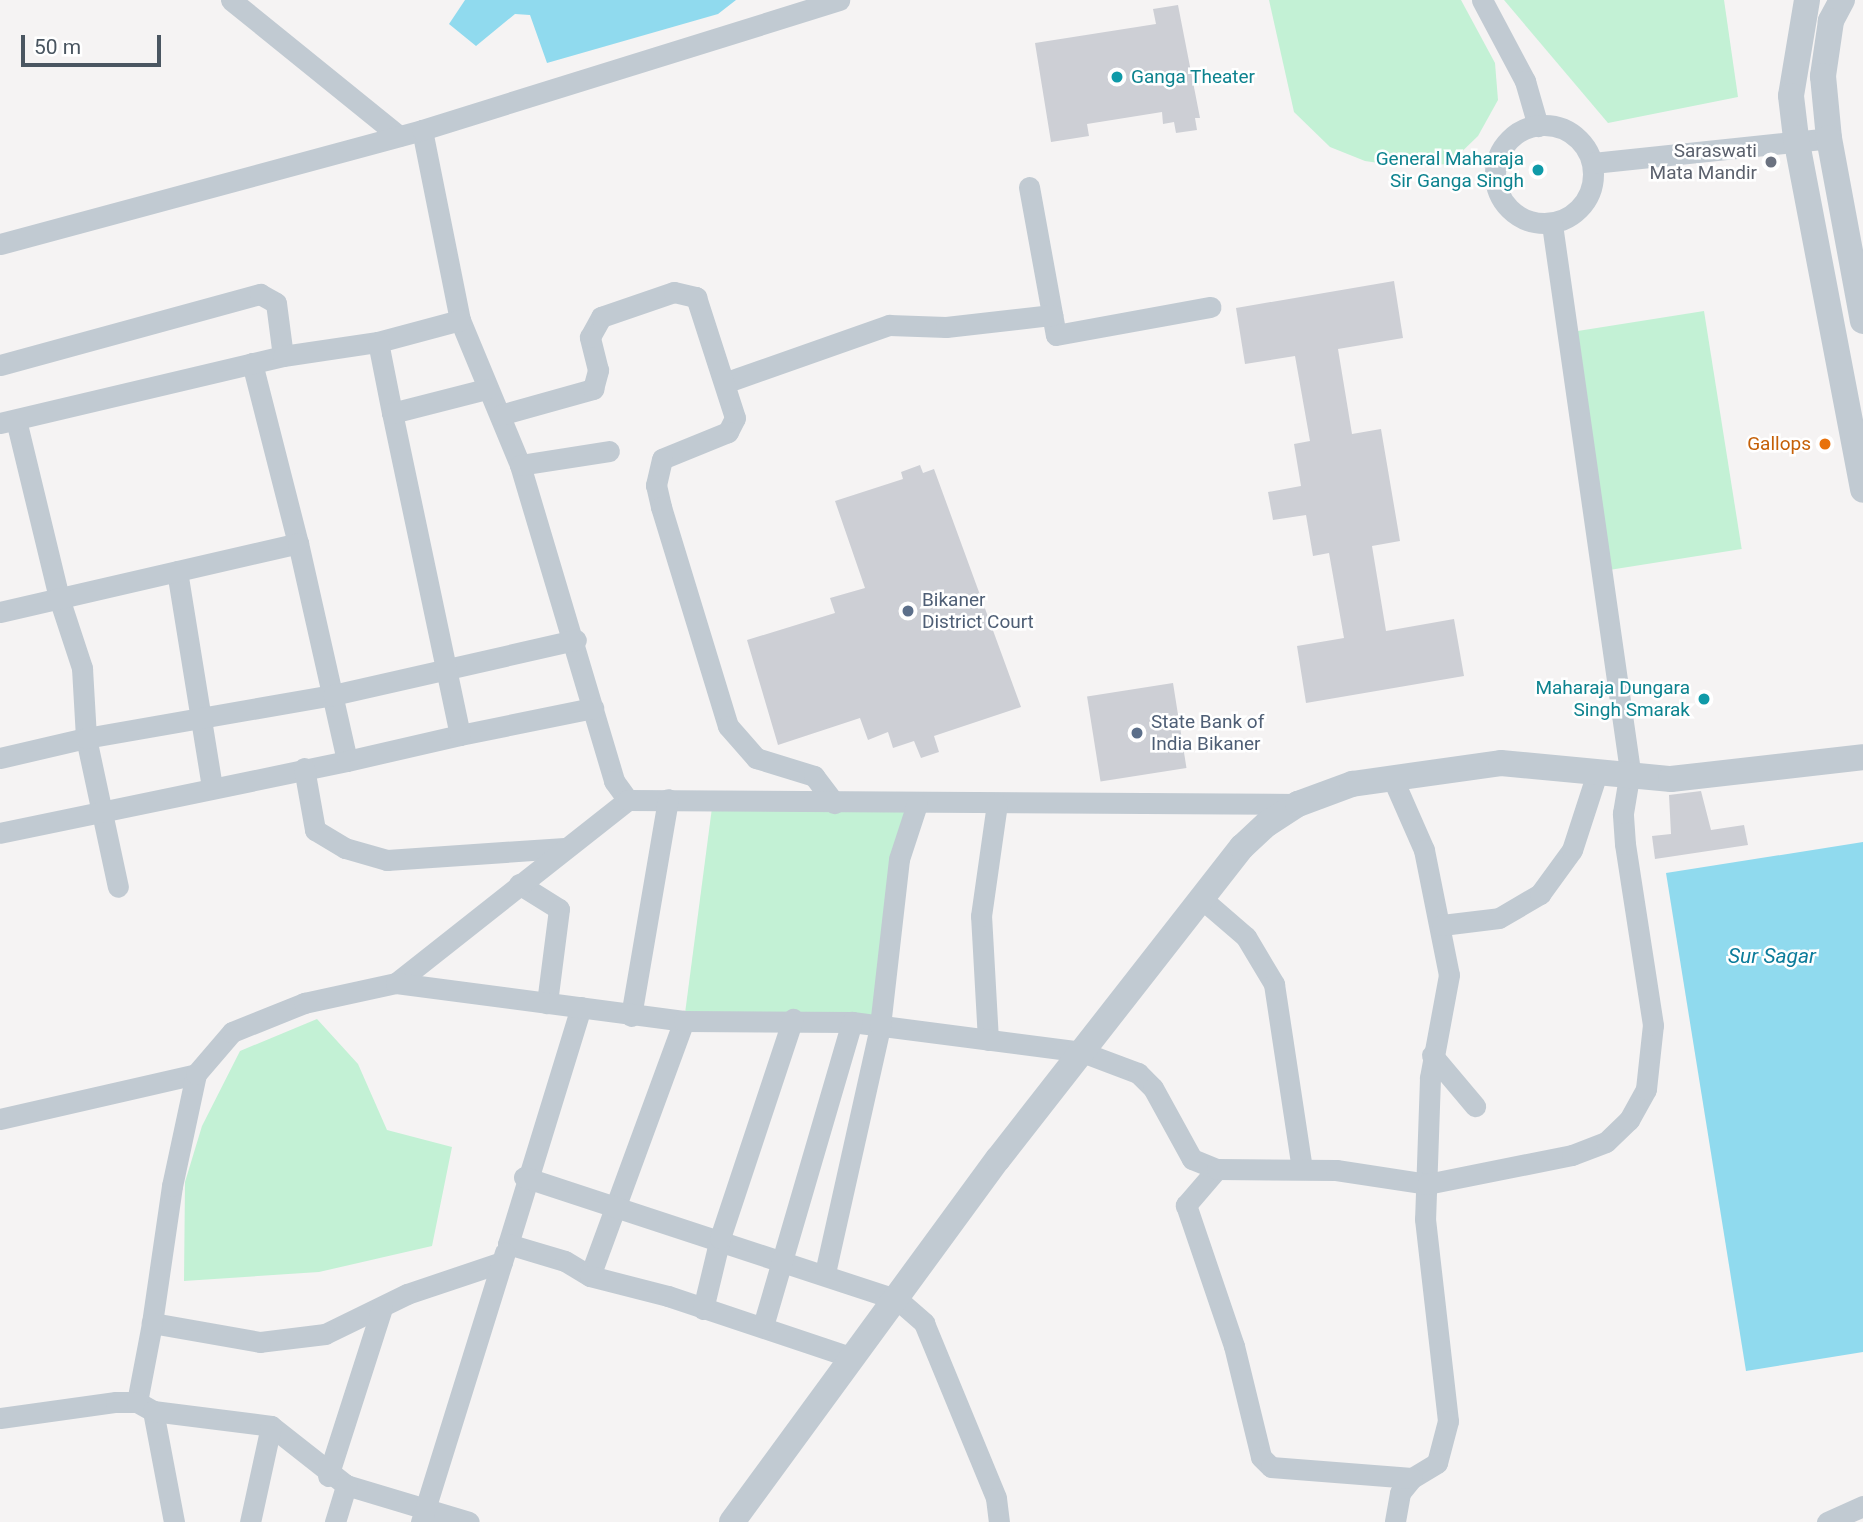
<!DOCTYPE html>
<style>
body{margin:0}
#map{position:relative;width:1863px;height:1522px;overflow:hidden;background:#f5f3f3;font-family:Roboto,sans-serif}
div>[style]{position:absolute}
.green>*{inset:0;background:#c3f1d5;transform-origin:0 0}
.water>*{inset:0;background:#90daee}
.building>*{inset:0;background:#cdcfd5;transform-origin:0 0}
.minor>*{height:21px;margin:-10.5px;padding:0 10.5px;transform-origin:10.5px;border-radius:10.5px;background:#c1cad2}
.minor>.ring{margin:-10.5px;padding:0;box-sizing:content-box;background:none;border:21px solid #c1cad2;border-radius:50%}
.tertiary>*{height:26px;margin:-13px;padding:0 13px;transform-origin:13px;border-radius:13px;background:#c1cad2}
.dots>*{width:19px;height:19px;translate:-50% -50%;box-sizing:border-box;border:4px solid #fff;border-radius:50%}
span{translate:-50% -50%;white-space:nowrap;text-align:center;line-height:1.15;-webkit-text-stroke:5px #fff;paint-order:stroke}
.culture-label{font-size:19px;color:#0d838f}
.left{translate:0 -50%;text-align:left}
.right{translate:-100% -50%;text-align:right}
.worship-label{font-size:19px;color:#5b616d}
.food-label{font-size:19px;color:#c56008}
.service-label{font-size:19px;color:#4e5e75}
.water-label{font-size:21px;color:#0c7c9b;font-style:italic}
.scale{position:absolute;left:21px;top:35px;width:140px;height:32px;box-sizing:border-box;border:4px solid #4a5661;border-top:0;padding-left:9px;font-size:21px;line-height:24px;white-space:nowrap;color:#4a5661;-webkit-text-stroke:5px #fff;paint-order:stroke}
</style>
<div id="map">
<div class="green">
<i style="clip-path:polygon(1269px 0,1461px 0,1495px 63px,1498px 100px,1478px 136px,1449px 164px,1406px 167px,1365px 161px,1330px 147px,1294px 112px)"></i>
<i style="clip-path:polygon(1504px 0,1724px 0,1738px 97px,1608px 123px)"></i>
<i style="left:1704px;top:311px;width:241px;height:139px;rotate:81deg"></i>
<i style="clip-path:polygon(713px 800px,917px 804px,880px 1026px,684px 1021px)"></i>
<i style="clip-path:polygon(317px 1019px,358px 1064px,387px 1130px,452px 1147px,432px 1246px,319px 1272px,184px 1281px,185px 1182px,202px 1126px,240px 1051px)"></i>
</div>
<div class="water">
<i style="clip-path:polygon(465px 0,736px 0,718px 14px,547px 63px,530px 15px,515px 14px,476px 46px,449px 24px)"></i>
<i style="clip-path:polygon(1863px 842px,1863px 1352px,1746px 1371px,1666px 873px)"></i>
</div>
<div class="building">
<i style="clip-path:polygon(1178px 5px,1200px 118px,1195px 118px,1197px 130px,1176px 133px,1174px 122px,1163px 124px,1162px 112px,1087px 124px,1089px 136px,1051px 142px,1035px 43px,1156px 24px,1153px 9px)"></i>
<i style="clip-path:polygon(1394px 281px,1403px 338px,1338px 349px,1352px 434px,1381px 429px,1400px 541px,1372px 546px,1386px 631px,1454px 619px,1464px 676px,1306px 703px,1297px 646px,1344px 638px,1329px 553px,1313px 556px,1306px 515px,1273px 520px,1268px 492px,1301px 486px,1294px 444px,1310px 441px,1295px 356px,1245px 364px,1236px 308px)"></i>
<i style="clip-path:polygon(920px 465px,923px 473px,934px 469px,1021px 707px,934px 736px,939px 752px,921px 758px,914px 741px,893px 748px,888px 732px,868px 740px,860px 718px,778px 745px,747px 640px,835px 613px,830px 598px,865px 588px,835px 501px,903px 479px,901px 472px)"></i>
<i style="left:1173px;top:683px;width:86px;height:87px;rotate:81deg"></i>
<i style="clip-path:polygon(1701px 791px,1711px 830px,1744px 825px,1748px 845px,1655px 859px,1652px 836px,1671px 834px,1669px 795px)"></i>
</div>
<div class="minor">
<i style="left:231px;top:0;width:216px;rotate:39deg"></i>
<i style="left:1482px;top:0;width:92px;rotate:62deg"></i>
<i style="left:1525px;top:81px;width:47px;rotate:73.9deg"></i>
<i class="ring" style="left:1495px;top:125px;width:77px;height:77px"></i>
<i style="left:422px;top:130px;width:194px;rotate:78.7deg"></i>
<i style="left:460px;top:320px;width:157px;rotate:67.5deg"></i>
<i style="left:520px;top:465px;width:330px;rotate:73.4deg"></i>
<i style="left:614px;top:781px;width:24px;rotate:54deg"></i>
<i style="left:1593px;top:163px;width:237px;rotate:-6deg"></i>
<i style="left:1029px;top:187px;width:150px;rotate:79.7deg"></i>
<i style="left:1056px;top:335px;width:157px;rotate:-10.3deg"></i>
<i style="left:0;top:244px;width:437px;rotate:-15.1deg"></i>
<i style="left:422px;top:130px;width:437px;rotate:-17.3deg"></i>
<i style="left:378px;top:342px;width:85px;rotate:-15deg"></i>
<i style="left:252px;top:363px;width:186px;rotate:75.7deg"></i>
<i style="left:0;top:365px;width:270px;rotate:-15.3deg"></i>
<i style="left:260px;top:294px;width:18px;rotate:29deg"></i>
<i style="left:276px;top:303px;width:53px;rotate:82.5deg"></i>
<i style="left:727px;top:382px;width:172px;rotate:-19.4deg"></i>
<i style="left:889px;top:325px;width:57px;rotate:2deg"></i>
<i style="left:946px;top:327px;width:107px;rotate:-6.5deg"></i>
<i style="left:500px;top:415px;width:97px;rotate:-15.6deg"></i>
<i style="left:593px;top:389px;width:20px;rotate:-75deg"></i>
<i style="left:598px;top:370px;width:34px;rotate:-104deg"></i>
<i style="left:590px;top:337px;width:23px;rotate:-61deg"></i>
<i style="left:601px;top:317px;width:77px;rotate:-18.9deg"></i>
<i style="left:674px;top:292px;width:23px;rotate:13deg"></i>
<i style="left:696px;top:297px;width:127px;rotate:72.1deg"></i>
<i style="left:735px;top:418px;width:16px;rotate:117deg"></i>
<i style="left:728px;top:432px;width:71px;rotate:157.8deg"></i>
<i style="left:662px;top:459px;width:27px;rotate:103deg"></i>
<i style="left:656px;top:485px;width:23px;rotate:77deg"></i>
<i style="left:661px;top:507px;width:229px;rotate:73deg"></i>
<i style="left:728px;top:726px;width:43px;rotate:48.8deg"></i>
<i style="left:756px;top:758px;width:61px;rotate:17.2deg"></i>
<i style="left:814px;top:776px;width:34px;rotate:53deg"></i>
<i style="left:16px;top:420px;width:183px;rotate:76.4deg"></i>
<i style="left:59px;top:598px;width:74px;rotate:71.8deg"></i>
<i style="left:82px;top:668px;width:70px;rotate:86.7deg"></i>
<i style="left:86px;top:738px;width:152px;rotate:77.9deg"></i>
<i style="left:0;top:423px;width:291px;rotate:-13.3deg"></i>
<i style="left:283px;top:356px;width:96px;rotate:-8.4deg"></i>
<i style="left:378px;top:342px;width:72px;rotate:78.8deg"></i>
<i style="left:520px;top:465px;width:90px;rotate:-8.9deg"></i>
<i style="left:177px;top:571px;width:218px;rotate:80.8deg"></i>
<i style="left:0;top:612px;width:306px;rotate:-13deg"></i>
<i style="left:298px;top:543px;width:223px;rotate:77.3deg"></i>
<i style="left:347px;top:761px;width:354px;rotate:168.3deg"></i>
<i style="left:460px;top:735px;width:136px;rotate:-11.5deg"></i>
<i style="left:0;top:758px;width:88px;rotate:-13.1deg"></i>
<i style="left:86px;top:738px;width:251px;rotate:-9.9deg"></i>
<i style="left:333px;top:695px;width:249px;rotate:-12.8deg"></i>
<i style="left:347px;top:761px;width:116px;rotate:-13deg"></i>
<i style="left:460px;top:735px;width:329px;rotate:-101.9deg"></i>
<i style="left:392px;top:413px;width:97px;rotate:-14.3deg"></i>
<i style="left:304px;top:768px;width:63px;rotate:79.9deg"></i>
<i style="left:315px;top:830px;width:35px;rotate:31deg"></i>
<i style="left:345px;top:848px;width:44px;rotate:15.9deg"></i>
<i style="left:387px;top:860px;width:178px;rotate:-3.9deg"></i>
<i style="left:1392px;top:777px;width:80px;rotate:66.3deg"></i>
<i style="left:1424px;top:850px;width:127px;rotate:78.7deg"></i>
<i style="left:1449px;top:975px;width:105px;rotate:100.5deg"></i>
<i style="left:1430px;top:1078px;width:141px;rotate:92deg"></i>
<i style="left:1425px;top:1219px;width:203px;rotate:83.5deg"></i>
<i style="left:1448px;top:1421px;width:43px;rotate:104.7deg"></i>
<i style="left:1437px;top:1463px;width:29px;rotate:149deg"></i>
<i style="left:1412px;top:1478px;width:19px;rotate:129deg"></i>
<i style="left:1400px;top:1493px;width:29px;rotate:100deg"></i>
<i style="left:519px;top:884px;width:47px;rotate:32deg"></i>
<i style="left:559px;top:909px;width:95px;rotate:97.3deg"></i>
<i style="left:1202px;top:899px;width:58px;rotate:40.8deg"></i>
<i style="left:1246px;top:937px;width:55px;rotate:59.2deg"></i>
<i style="left:1274px;top:984px;width:187px;rotate:81.4deg"></i>
<i style="left:1442px;top:925px;width:57px;rotate:-7deg"></i>
<i style="left:1499px;top:918px;width:48px;rotate:-30.3deg"></i>
<i style="left:1540px;top:894px;width:54px;rotate:-54deg"></i>
<i style="left:1572px;top:850px;width:81px;rotate:-72deg"></i>
<i style="left:396px;top:983px;width:295px;rotate:-38.3deg"></i>
<i style="left:628px;top:800px;width:670px;rotate:0.34deg"></i>
<i style="left:581px;top:1007px;width:248px;rotate:107.1deg"></i>
<i style="left:508px;top:1244px;width:59px;rotate:16.6deg"></i>
<i style="left:565px;top:1261px;width:29px;rotate:31deg"></i>
<i style="left:590px;top:1276px;width:272px;rotate:-69.8deg"></i>
<i style="left:631px;top:1016px;width:220px;rotate:-80.3deg"></i>
<i style="left:988px;top:1040px;width:124px;rotate:-93.2deg"></i>
<i style="left:981px;top:916px;width:113px;rotate:-81.9deg"></i>
<i style="left:1432px;top:1055px;width:67px;rotate:49.9deg"></i>
<i style="left:0;top:1119px;width:201px;rotate:-12.9deg"></i>
<i style="left:1217px;top:1169px;width:48px;rotate:130.7deg"></i>
<i style="left:1186px;top:1205px;width:149px;rotate:71.2deg"></i>
<i style="left:1234px;top:1346px;width:114px;rotate:76.3deg"></i>
<i style="left:1261px;top:1457px;width:14px;rotate:45deg"></i>
<i style="left:1271px;top:1467px;width:141px;rotate:4.5deg"></i>
<i style="left:524px;top:1177px;width:394px;rotate:18.2deg"></i>
<i style="left:898px;top:1300px;width:35px;rotate:41deg"></i>
<i style="left:924px;top:1323px;width:189px;rotate:67.6deg"></i>
<i style="left:996px;top:1498px;width:24px;rotate:83deg"></i>
<i style="left:502px;top:1262px;width:100px;rotate:161.4deg"></i>
<i style="left:407px;top:1294px;width:91px;rotate:154deg"></i>
<i style="left:325px;top:1334px;width:65px;rotate:173deg"></i>
<i style="left:260px;top:1342px;width:110px;rotate:-170deg"></i>
<i style="left:152px;top:1323px;width:138px;rotate:-81.7deg"></i>
<i style="left:172px;top:1186px;width:115px;rotate:-77.9deg"></i>
<i style="left:196px;top:1074px;width:55px;rotate:-49.4deg"></i>
<i style="left:232px;top:1032px;width:78px;rotate:-21.9deg"></i>
<i style="left:304px;top:1003px;width:94px;rotate:-12.3deg"></i>
<i style="left:396px;top:983px;width:290px;rotate:7.5deg"></i>
<i style="left:684px;top:1021px;width:168px;rotate:0.3deg"></i>
<i style="left:852px;top:1022px;width:232px;rotate:7.4deg"></i>
<i style="left:1082px;top:1052px;width:60px;rotate:20.6deg"></i>
<i style="left:1138px;top:1073px;width:21px;rotate:45deg"></i>
<i style="left:1153px;top:1088px;width:81px;rotate:61.2deg"></i>
<i style="left:1192px;top:1159px;width:27px;rotate:22deg"></i>
<i style="left:1217px;top:1169px;width:119px;rotate:0.5deg"></i>
<i style="left:1336px;top:1170px;width:92px;rotate:8.7deg"></i>
<i style="left:1427px;top:1184px;width:148px;rotate:-11.3deg"></i>
<i style="left:1572px;top:1155px;width:36px;rotate:-21deg"></i>
<i style="left:1606px;top:1142px;width:32px;rotate:-44deg"></i>
<i style="left:1629px;top:1120px;width:35px;rotate:-61deg"></i>
<i style="left:1646px;top:1089px;width:64px;rotate:-83.8deg"></i>
<i style="left:1653px;top:1025px;width:183px;rotate:-98.8deg"></i>
<i style="left:1625px;top:844px;width:31px;rotate:-94deg"></i>
<i style="left:1623px;top:813px;width:43px;rotate:-80.5deg"></i>
<i style="left:1630px;top:771px;width:553px;rotate:-98.12deg"></i>
<i style="left:825px;top:1273px;width:253px;rotate:-77.4deg"></i>
<i style="left:880px;top:1026px;width:168px;rotate:-83.5deg"></i>
<i style="left:899px;top:859px;width:58px;rotate:-71.9deg"></i>
<i style="left:590px;top:1276px;width:81px;rotate:14.4deg"></i>
<i style="left:668px;top:1296px;width:195px;rotate:18.5deg"></i>
<i style="left:703px;top:1309px;width:73px;rotate:-76.5deg"></i>
<i style="left:720px;top:1238px;width:231px;rotate:-71.6deg"></i>
<i style="left:763px;top:1326px;width:317px;rotate:-73.7deg"></i>
<i style="left:137px;top:1402px;width:80px;rotate:-79.2deg"></i>
<i style="left:0;top:1418px;width:117px;rotate:-7.9deg"></i>
<i style="left:116px;top:1402px;width:21px"></i>
<i style="left:137px;top:1402px;width:18px;rotate:29deg"></i>
<i style="left:271px;top:1426px;width:95px;rotate:38.2deg"></i>
<i style="left:346px;top:1485px;width:128px;rotate:16.7deg"></i>
<i style="left:328px;top:1476px;width:176px;rotate:-72.2deg"></i>
<i style="left:174px;top:1522px;width:113px;rotate:-100.7deg"></i>
<i style="left:153px;top:1411px;width:119px;rotate:7.2deg"></i>
<i style="left:271px;top:1426px;width:98px;rotate:102.3deg"></i>
<i style="left:335px;top:1522px;width:39px;rotate:-73deg"></i>
<i style="left:421px;top:1522px;width:282px;rotate:-72.7deg"></i>
<i style="left:1827px;top:1522px;width:39px;rotate:-24deg"></i>
</div>
<div class="tertiary">
<i style="left:1807px;top:0;width:97px;rotate:99.5deg"></i>
<i style="left:1791px;top:96px;width:42px;rotate:83.2deg"></i>
<i style="left:1796px;top:138px;width:358px;rotate:79.2deg"></i>
<i style="left:1842px;top:0;width:24px;rotate:118deg"></i>
<i style="left:1831px;top:21px;width:56px;rotate:98.3deg"></i>
<i style="left:1823px;top:76px;width:62px;rotate:84.5deg"></i>
<i style="left:1829px;top:138px;width:186px;rotate:79.5deg"></i>
<i style="left:732px;top:1522px;width:450px;rotate:-53.8deg"></i>
<i style="left:998px;top:1159px;width:396px;rotate:-52deg"></i>
<i style="left:1242px;top:847px;width:34px;rotate:-43deg"></i>
<i style="left:1267px;top:824px;width:37px;rotate:-33deg"></i>
<i style="left:1298px;top:804px;width:58px;rotate:-20.3deg"></i>
<i style="left:1352px;top:784px;width:150px;rotate:-8deg"></i>
<i style="left:1501px;top:763px;width:171px;rotate:5.4deg"></i>
<i style="left:1671px;top:779px;width:193px;rotate:-6.5deg"></i>
</div>
<div class="dots">
<i style="left:1117px;top:77px;background:#0f9aa8"></i>
<i style="left:1771px;top:162px;background:#6b7280"></i>
<i style="left:1538px;top:170px;background:#0f9aa8"></i>
<i style="left:1825px;top:444px;background:#e8710a"></i>
<i style="left:908px;top:611px;background:#5c6f8a"></i>
<i style="left:1704px;top:699px;background:#0f9aa8"></i>
<i style="left:1137px;top:733px;background:#5c6f8a"></i>
</div>
<div class="culture-label">
<span class="left" style="left:1131px;top:77px">Ganga Theater</span>
<span class="right" style="left:1524px;top:170px">General Maharaja<br>Sir Ganga Singh</span>
<span class="right" style="left:1690px;top:699px">Maharaja Dungara<br>Singh Smarak</span>
</div>
<div class="worship-label">
<span class="right" style="left:1757px;top:162px">Saraswati<br>Mata Mandir</span>
</div>
<div class="food-label">
<span class="right" style="left:1811px;top:444px">Gallops</span>
</div>
<div class="service-label">
<span class="left" style="left:922px;top:611px">Bikaner<br>District Court</span>
<span class="left" style="left:1151px;top:733px">State Bank of<br>India Bikaner</span>
</div>
<div class="water-label">
<span style="left:1772px;top:956px">Sur Sagar</span>
</div>
<div class="scale">50 m</div>
</div>
